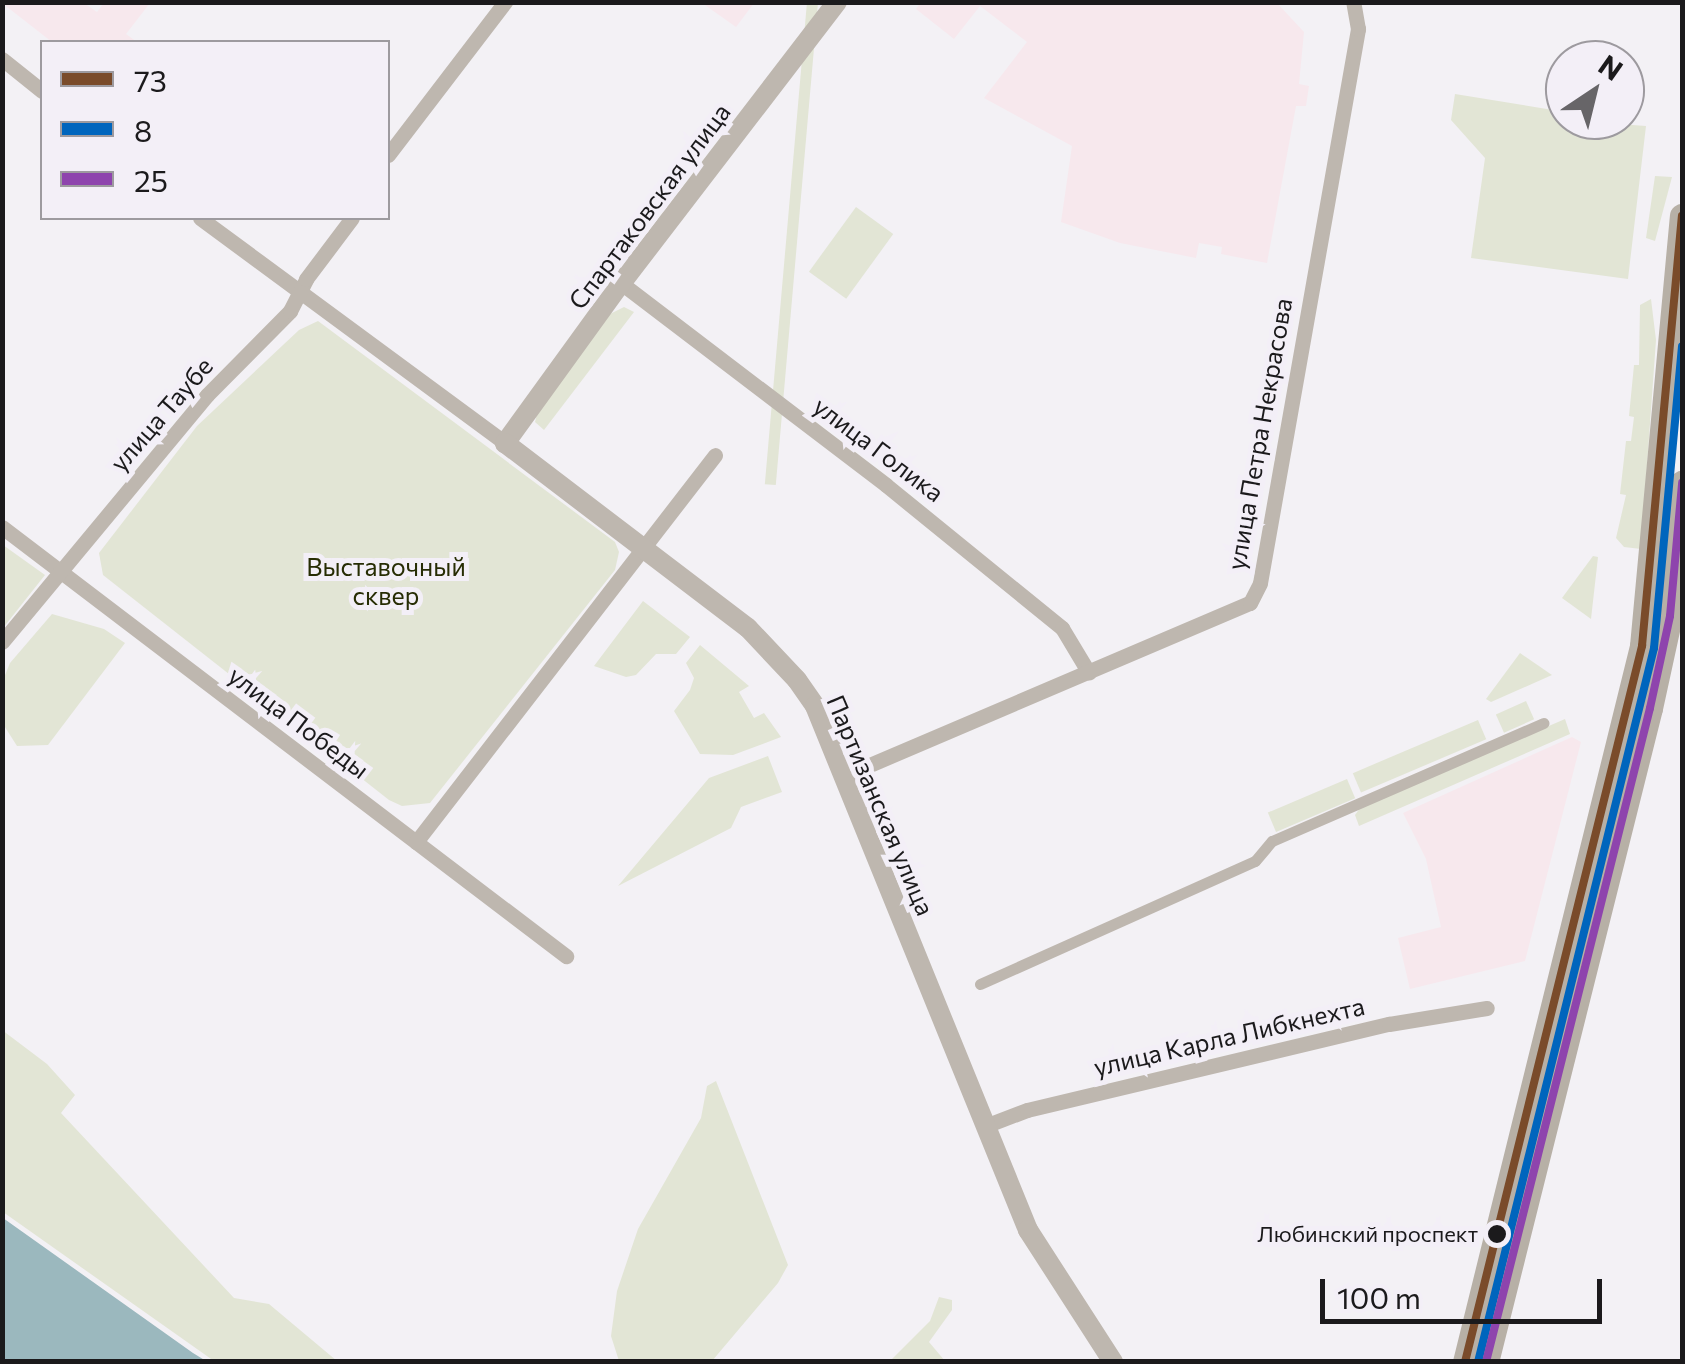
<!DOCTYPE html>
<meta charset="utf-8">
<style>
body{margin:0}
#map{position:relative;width:1685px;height:1364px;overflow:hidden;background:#f3f1f5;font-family:Commissioner,sans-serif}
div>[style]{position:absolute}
.education>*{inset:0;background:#f7e8ed}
.green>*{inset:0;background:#e2e5d5;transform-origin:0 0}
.water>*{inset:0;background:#9bb8be}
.pedestrian>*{height:11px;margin:-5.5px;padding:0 5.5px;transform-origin:5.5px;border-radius:5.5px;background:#beb7af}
.minor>*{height:15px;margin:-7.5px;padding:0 7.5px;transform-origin:7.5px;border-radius:7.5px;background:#beb7af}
.tertiary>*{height:20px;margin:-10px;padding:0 10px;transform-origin:10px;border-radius:10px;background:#beb7af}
.primary>*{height:25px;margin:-12.5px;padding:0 12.5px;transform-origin:12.5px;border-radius:12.5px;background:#b7b0a6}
.bus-1>*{height:8px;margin:-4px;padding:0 4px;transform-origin:4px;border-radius:4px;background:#7a4b2a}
.bus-2>*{height:8px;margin:-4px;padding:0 4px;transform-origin:4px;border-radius:4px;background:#0065bd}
.bus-3>*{height:8px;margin:-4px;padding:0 4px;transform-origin:4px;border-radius:4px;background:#8e44ad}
.dots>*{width:28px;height:28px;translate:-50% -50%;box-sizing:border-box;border:5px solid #f3eff7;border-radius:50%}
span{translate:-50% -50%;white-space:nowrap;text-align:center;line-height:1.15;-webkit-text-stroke:10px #f3eff7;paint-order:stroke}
.bus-label{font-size:22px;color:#1b1a1c}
.right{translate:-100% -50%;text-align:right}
.street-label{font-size:25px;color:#1b1a1c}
.park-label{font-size:25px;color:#272d04}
.frame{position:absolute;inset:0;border:5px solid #1b1a1c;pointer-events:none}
.legend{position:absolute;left:40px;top:40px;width:350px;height:180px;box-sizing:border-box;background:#f3eff7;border:2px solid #9d9a9f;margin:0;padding:12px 18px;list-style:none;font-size:30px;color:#1b1a1c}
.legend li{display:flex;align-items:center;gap:20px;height:50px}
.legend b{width:50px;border:2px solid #9d9a9f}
.north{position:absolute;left:1545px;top:40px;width:100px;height:100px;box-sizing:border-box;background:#f3eff7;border:2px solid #9d9a9f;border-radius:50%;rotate:35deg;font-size:28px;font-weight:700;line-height:40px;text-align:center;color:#1b1a1c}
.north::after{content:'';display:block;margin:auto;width:35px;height:45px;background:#676568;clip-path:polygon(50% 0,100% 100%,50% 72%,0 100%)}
.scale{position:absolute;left:1320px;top:1279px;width:282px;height:45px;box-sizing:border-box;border:5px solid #1b1a1c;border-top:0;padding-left:12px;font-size:30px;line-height:35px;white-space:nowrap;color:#1b1a1c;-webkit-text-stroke:8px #f3eff7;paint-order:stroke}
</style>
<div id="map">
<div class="education">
<i style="clip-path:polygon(921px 2px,1277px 3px,1304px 32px,1299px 84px,1309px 86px,1306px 106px,1296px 106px,1267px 263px,1221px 254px,1222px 247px,1199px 243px,1196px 258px,1120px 243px,1061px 222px,1072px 146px,984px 98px,1027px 42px,980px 6px,954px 39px,916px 9px)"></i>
<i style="clip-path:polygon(2px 3px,84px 3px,97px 12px,104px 3px,150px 3px,126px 34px,137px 42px,52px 42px)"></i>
<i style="clip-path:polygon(702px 3px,754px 3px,736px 27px)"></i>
<i style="clip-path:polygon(1572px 737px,1581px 742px,1525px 961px,1410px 989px,1398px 938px,1441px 927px,1426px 859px,1403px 813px)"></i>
</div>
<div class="green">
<i style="left:807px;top:2px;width:11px;height:484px;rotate:5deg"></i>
<i style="clip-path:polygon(1455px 94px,1565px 112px,1565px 120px,1646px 126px,1628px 279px,1471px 258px,1485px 158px,1451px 120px)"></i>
<i style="clip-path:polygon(1655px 176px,1672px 177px,1655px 241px,1646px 238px)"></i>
<i style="left:856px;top:207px;width:46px;height:80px;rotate:36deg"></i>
<i style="clip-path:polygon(1651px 299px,1656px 340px,1641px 549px,1624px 547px,1616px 538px,1626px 495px,1620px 494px,1626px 441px,1631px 441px,1634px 417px,1629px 416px,1634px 365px,1639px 365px,1640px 305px)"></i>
<i style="clip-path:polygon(624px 307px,634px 312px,544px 430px,535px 422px,537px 414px,610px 314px)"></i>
<i style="clip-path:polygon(318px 321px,615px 542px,619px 552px,615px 570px,430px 803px,402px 806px,389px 800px,103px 575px,99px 553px,197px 426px,299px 330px)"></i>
<i style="clip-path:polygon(3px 545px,45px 575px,3px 628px,2px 546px)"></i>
<i style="clip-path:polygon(1593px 556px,1598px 557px,1591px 619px,1562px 598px)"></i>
<i style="clip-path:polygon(643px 601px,690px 637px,676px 654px,656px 654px,636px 675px,626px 677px,594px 666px)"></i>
<i style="clip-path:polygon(52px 614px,104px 629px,125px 643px,48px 745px,17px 746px,3px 724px,3px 680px,10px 663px)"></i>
<i style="clip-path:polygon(700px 645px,749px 686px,739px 692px,754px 718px,764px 713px,781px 737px,733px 755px,700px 754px,674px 711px,690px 690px,694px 678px,686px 663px)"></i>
<i style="clip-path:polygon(1520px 653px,1552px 675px,1491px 702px,1486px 699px)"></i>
<i style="left:1526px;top:701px;width:20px;height:33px;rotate:66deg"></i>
<i style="clip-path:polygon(1565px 719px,1570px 734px,1359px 826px,1355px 815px,1360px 808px)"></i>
<i style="left:1478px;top:720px;width:21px;height:136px;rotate:67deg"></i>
<i style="clip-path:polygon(768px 756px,782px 792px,741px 807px,731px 828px,618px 886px,709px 778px)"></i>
<i style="left:1347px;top:779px;width:21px;height:86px;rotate:67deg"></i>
<i style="clip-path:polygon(2px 1030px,47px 1064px,75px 1095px,61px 1113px,234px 1298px,269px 1304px,337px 1361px,214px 1361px,3px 1212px)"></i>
<i style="clip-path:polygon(716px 1081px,788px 1265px,778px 1283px,712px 1361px,619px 1361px,611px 1336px,617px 1291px,638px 1229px,701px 1118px,707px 1086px)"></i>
<i style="clip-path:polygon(939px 1297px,952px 1300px,952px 1310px,929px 1342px,945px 1361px,890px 1361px,930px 1321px)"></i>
</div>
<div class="water">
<i style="clip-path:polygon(3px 1218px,193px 1353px,206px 1361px,3px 1361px)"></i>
</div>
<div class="pedestrian">
<i style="left:980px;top:984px;width:301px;rotate:-24.1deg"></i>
<i style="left:1255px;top:861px;width:26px;rotate:-50deg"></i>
<i style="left:1272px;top:841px;width:296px;rotate:-23.5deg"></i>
</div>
<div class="minor">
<i style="left:2px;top:59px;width:51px;rotate:38.7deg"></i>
<i style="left:388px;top:155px;width:193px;rotate:-52.6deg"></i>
<i style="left:200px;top:218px;width:379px;rotate:36.4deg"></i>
<i style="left:621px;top:283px;width:333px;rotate:37.3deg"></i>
<i style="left:886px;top:485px;width:227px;rotate:39.1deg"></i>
<i style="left:1062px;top:628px;width:52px;rotate:59deg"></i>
<i style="left:2px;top:527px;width:709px;rotate:37.26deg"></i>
<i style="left:2px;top:642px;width:321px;rotate:-50.3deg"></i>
<i style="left:207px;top:395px;width:118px;rotate:-45.3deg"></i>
<i style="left:290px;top:311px;width:36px;rotate:-63deg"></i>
<i style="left:306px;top:279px;width:76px;rotate:-53deg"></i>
<i style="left:846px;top:775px;width:439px;rotate:-23.1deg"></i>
<i style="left:1250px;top:603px;width:22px;rotate:-63deg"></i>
<i style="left:1260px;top:583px;width:563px;rotate:-79.97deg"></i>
<i style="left:1358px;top:29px;width:27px;rotate:-100deg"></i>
<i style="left:416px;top:842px;width:489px;rotate:-52.3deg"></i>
<i style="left:985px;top:1126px;width:45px;rotate:-20.9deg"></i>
<i style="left:1027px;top:1110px;width:372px;rotate:-13.4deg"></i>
<i style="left:1389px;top:1024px;width:99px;rotate:-9.3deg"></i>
</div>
<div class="tertiary">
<i style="left:837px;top:2px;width:354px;rotate:127.5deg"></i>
<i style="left:621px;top:283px;width:198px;rotate:125.9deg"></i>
<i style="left:505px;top:443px;width:305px;rotate:37.3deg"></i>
<i style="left:748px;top:628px;width:71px;rotate:46.7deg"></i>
<i style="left:797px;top:680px;width:32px;rotate:55deg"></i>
<i style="left:815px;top:706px;width:566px;rotate:67.88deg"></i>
<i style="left:1028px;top:1230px;width:157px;rotate:57.2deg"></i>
</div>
<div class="primary">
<i style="left:1465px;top:1362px;width:738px;rotate:-76.11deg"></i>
<i style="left:1642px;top:646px;width:432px;rotate:-84.7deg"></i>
<i style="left:1486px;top:1362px;width:674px;rotate:-75.92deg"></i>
<i style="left:1650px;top:708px;width:94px;rotate:-77.7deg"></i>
<i style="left:1670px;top:616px;width:134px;rotate:-84.8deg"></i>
</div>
<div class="bus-1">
<i style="left:1465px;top:1362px;width:738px;rotate:-76.11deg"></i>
<i style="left:1642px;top:646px;width:432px;rotate:-84.7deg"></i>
</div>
<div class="bus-2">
<i style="left:1478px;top:1362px;width:735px;rotate:-76.15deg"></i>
<i style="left:1654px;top:648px;width:303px;rotate:-84.7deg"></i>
</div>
<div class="bus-3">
<i style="left:1486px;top:1362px;width:674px;rotate:-75.92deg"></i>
<i style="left:1650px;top:708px;width:94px;rotate:-77.7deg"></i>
<i style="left:1670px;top:616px;width:134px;rotate:-84.8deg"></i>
</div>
<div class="dots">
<i style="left:1497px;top:1234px;background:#1b1a1c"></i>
</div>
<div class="bus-label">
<span class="right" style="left:1478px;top:1234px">Любинский проспект</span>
</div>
<div class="street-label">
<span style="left:649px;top:206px;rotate:-53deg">Спартаковская улица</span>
<span style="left:161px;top:414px;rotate:-49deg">улица Таубе</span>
<span style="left:1259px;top:434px;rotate:-80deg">улица Петра Некрасова</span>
<span style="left:879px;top:449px;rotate:37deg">улица Голика</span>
<span style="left:299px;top:722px;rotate:37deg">улица Победы</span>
<span style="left:881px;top:805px;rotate:67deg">Партизанская улица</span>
<span style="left:1229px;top:1036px;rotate:-13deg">улица Карла Либкнехта</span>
</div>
<div class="park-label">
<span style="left:386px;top:581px">Выставочный<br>сквер</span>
</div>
<div class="frame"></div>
<ul class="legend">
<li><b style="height:12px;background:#7a4b2a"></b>73</li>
<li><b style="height:12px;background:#0065bd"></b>8</li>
<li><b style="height:12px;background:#8e44ad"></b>25</li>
</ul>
<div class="north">N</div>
<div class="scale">100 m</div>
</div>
